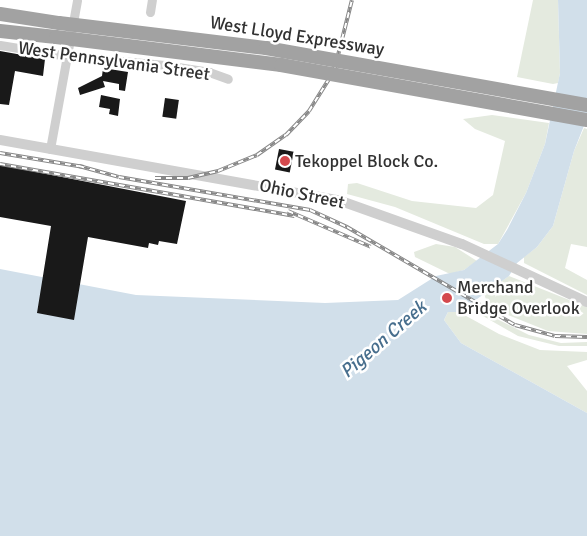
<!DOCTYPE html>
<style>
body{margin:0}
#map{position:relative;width:587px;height:536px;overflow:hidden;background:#fff;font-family:Signika,sans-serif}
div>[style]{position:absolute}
.green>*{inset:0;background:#e4eadf}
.water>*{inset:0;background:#d1dfea}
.building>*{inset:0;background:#191919;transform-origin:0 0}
.minor>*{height:9px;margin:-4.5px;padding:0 4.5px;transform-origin:4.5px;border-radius:4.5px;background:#cfcfcf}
.tertiary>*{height:10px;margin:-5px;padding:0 5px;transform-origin:5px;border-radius:5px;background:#cfcfcf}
.trunk>*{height:14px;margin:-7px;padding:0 7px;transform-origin:7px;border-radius:7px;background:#a2a2a2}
.rail>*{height:4px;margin-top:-2px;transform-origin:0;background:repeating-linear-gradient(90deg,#fff 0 5.5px,#878787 0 11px);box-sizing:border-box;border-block:1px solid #878787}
.trunk-bridge>*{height:14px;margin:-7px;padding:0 7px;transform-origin:7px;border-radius:7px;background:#a2a2a2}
.dots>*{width:14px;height:14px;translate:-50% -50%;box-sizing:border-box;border:2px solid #fff;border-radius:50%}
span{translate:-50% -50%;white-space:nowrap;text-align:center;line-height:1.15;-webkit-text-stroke:5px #fff;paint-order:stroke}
.street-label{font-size:18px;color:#323232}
.poi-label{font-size:18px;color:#323232}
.left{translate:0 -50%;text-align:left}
.water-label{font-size:19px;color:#476e8d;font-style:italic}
</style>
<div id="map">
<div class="green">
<i style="clip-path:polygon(533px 0,558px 0,560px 73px,558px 83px,553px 84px,517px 77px)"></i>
<i style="clip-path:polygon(492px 115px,549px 123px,545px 144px,526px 193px,498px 244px,484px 244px,395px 207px,347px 194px,348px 184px,357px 183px,412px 201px,476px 208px,493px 195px,505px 141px,475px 129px,463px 119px)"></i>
<i style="clip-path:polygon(584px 128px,587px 129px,587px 247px,571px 244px,565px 268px,587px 280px,587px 295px,524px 263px,524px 257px,537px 247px,553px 226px,574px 151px)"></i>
<i style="clip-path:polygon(436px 244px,455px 247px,477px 261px,464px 270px,450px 274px,415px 257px,414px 252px)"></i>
<i style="clip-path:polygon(509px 276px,587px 307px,587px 334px,548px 331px,488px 307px,484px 293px)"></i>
<i style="clip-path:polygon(479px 310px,529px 335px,561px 343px,587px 342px,587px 346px,559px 346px,518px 336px,476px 312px)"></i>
<i style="clip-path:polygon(448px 312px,459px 312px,499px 334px,540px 350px,587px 352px,587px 360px,567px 366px,587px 391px,587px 413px,461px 343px,444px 320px)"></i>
</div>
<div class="water">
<i style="clip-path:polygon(558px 0,587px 0,587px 118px,574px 151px,553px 226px,537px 247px,517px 263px,509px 276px,459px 312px,448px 312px,444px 320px,461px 343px,587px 413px,587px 536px,0 536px,0 269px,136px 295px,325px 303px,398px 300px,436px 276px,464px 270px,498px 244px,507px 230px,526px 193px,545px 144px,560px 73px)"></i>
</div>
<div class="building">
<i style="clip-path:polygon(0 51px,45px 59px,43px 76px,15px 71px,9px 105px,0 104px)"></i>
<i style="clip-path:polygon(103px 68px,128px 72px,125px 91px,119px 90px,119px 84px,103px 81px,105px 87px,80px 95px,78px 88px,102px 76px)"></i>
<i style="clip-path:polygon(101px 95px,120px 99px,118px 116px,109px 114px,110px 109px,99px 107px)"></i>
<i style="left:165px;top:98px;width:14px;height:19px;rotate:8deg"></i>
<i style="left:279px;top:149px;width:15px;height:21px;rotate:11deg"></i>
<i style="clip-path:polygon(0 165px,186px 201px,177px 244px,159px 241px,158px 245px,149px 243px,148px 248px,88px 237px,74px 320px,37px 313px,51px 226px,0 217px)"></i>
</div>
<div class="minor">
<i style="left:150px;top:12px;width:12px;rotate:-81deg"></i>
<i style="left:0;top:45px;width:68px;rotate:9.3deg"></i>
<i style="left:67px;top:56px;width:98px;rotate:5.2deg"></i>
<i style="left:165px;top:65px;width:45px;rotate:9deg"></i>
<i style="left:209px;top:72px;width:20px;rotate:20deg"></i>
<i style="left:50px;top:149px;width:151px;rotate:-79.7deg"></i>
</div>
<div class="tertiary">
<i style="left:0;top:140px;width:346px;rotate:10.1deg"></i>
<i style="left:341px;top:201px;width:128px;rotate:19.6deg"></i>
<i style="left:462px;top:244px;width:138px;rotate:24.9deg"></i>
</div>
<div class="trunk">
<i style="left:0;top:14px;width:60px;rotate:8.7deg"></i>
<i style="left:0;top:31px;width:56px;rotate:6.1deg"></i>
</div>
<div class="rail">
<i style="left:0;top:153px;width:85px;rotate:9.5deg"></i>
<i style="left:0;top:164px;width:299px;rotate:10deg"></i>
<i style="left:79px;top:166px;width:41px;rotate:15.4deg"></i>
<i style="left:119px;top:177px;width:194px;rotate:9.8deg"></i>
<i style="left:310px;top:210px;width:41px;rotate:24.7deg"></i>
<i style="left:347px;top:227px;width:194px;rotate:30.3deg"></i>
<i style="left:515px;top:325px;width:41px;rotate:15.4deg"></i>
<i style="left:555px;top:336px;width:32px;rotate:2deg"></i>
<i style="left:155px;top:178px;width:33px"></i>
<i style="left:188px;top:178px;width:31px;rotate:-13deg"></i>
<i style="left:218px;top:171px;width:42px;rotate:-22.3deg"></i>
<i style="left:257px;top:155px;width:35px;rotate:-35deg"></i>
<i style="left:286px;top:135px;width:33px;rotate:-46deg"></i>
<i style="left:309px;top:111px;width:47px;rotate:-58deg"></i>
<i style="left:334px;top:71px;width:73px;rotate:-75.8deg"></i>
<i style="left:288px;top:211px;width:90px;rotate:23.4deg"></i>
</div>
<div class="trunk-bridge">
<i style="left:59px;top:23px;width:209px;rotate:6.9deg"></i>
<i style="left:266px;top:48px;width:326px;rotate:10.1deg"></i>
<i style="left:56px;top:37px;width:227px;rotate:7.1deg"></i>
<i style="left:281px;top:65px;width:311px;rotate:10.2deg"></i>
</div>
<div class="dots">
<i style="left:285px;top:161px;background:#d4494d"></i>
<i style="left:447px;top:298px;background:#d4494d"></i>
</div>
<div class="street-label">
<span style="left:297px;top:36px;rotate:9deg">West Lloyd Expressway</span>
<span style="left:114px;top:61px;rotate:8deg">West Pennsylvania Street</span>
<span style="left:302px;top:194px;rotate:12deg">Ohio Street</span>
</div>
<div class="poi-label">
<span class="left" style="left:295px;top:161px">Tekoppel Block Co.</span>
<span class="left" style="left:457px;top:298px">Merchand<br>Bridge Overlook</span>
</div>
<div class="water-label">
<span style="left:384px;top:340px;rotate:-41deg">Pigeon Creek</span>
</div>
</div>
